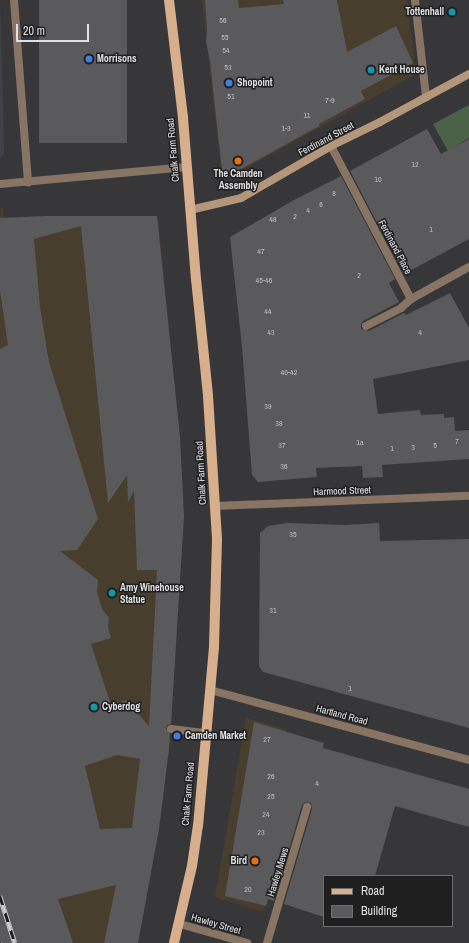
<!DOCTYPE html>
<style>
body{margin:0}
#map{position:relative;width:469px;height:943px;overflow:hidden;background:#37373a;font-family:"Archivo Narrow",sans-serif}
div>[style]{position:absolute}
.commercial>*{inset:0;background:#473e2d}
.built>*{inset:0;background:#424149}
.green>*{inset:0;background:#4b6148}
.building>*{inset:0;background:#5a595c;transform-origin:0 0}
.service>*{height:8px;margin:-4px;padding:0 4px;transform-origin:4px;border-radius:4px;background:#887463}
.minor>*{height:8px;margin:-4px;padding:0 4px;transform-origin:4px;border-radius:4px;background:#887463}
.secondary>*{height:8px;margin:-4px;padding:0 4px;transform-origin:4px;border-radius:4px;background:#b4967b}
.primary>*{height:10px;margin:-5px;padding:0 5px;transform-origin:5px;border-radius:5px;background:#d7af8d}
.rail>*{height:4.5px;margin-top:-2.25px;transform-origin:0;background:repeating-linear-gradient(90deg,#1f1f20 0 9px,#cbcbcd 0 18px);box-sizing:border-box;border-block:1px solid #cbcbcd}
.dots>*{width:11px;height:11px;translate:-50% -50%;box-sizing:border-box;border:2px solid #1f1f20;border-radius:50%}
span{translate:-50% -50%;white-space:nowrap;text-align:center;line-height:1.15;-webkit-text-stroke:3px #1f1f20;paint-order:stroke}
.number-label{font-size:8px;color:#bfbfc1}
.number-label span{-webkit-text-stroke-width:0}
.poi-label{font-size:10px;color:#e1e1e3;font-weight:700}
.right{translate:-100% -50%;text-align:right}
.left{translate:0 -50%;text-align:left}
.street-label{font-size:10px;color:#e1e1e3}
.legend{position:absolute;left:323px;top:875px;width:130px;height:52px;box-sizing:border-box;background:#1f1f20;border:1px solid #6d6d6e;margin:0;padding:5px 7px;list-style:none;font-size:12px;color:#e1e1e3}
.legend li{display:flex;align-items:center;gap:8px;height:20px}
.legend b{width:20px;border:1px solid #6d6d6e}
.scale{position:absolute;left:16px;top:24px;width:73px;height:18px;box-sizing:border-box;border:2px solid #e1e1e3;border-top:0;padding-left:5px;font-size:12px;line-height:14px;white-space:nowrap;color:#e1e1e3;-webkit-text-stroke:3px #1f1f20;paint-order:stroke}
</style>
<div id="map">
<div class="commercial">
<i style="clip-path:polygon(202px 0,407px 0,416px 74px,226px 179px,222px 178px)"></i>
<i style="clip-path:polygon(3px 207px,4px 218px,155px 216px,158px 217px,180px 437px,184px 515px,170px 741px,159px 829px,137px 943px,29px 943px,0 833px,0 208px)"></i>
<i style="clip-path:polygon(246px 718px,286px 729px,278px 769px,283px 847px,263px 912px,215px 897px)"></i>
</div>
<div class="built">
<i style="clip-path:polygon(0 0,4px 146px,4px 153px,0 159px)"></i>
</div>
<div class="green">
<i style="clip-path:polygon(469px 105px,469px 138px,448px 151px,433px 124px)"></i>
</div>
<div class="building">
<i style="left:39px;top:0;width:88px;height:143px"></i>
<i style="clip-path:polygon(205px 0,238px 0,239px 8px,284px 4px,283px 0,337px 0,347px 52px,396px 26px,413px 63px,361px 91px,365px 99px,319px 124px,319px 126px,223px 179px,210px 61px,206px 42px,207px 29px)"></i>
<i style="clip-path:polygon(427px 129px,441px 154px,469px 139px,469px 239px,404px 274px,350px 171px)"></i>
<i style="clip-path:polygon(341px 176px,395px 279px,389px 283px,399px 302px,363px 321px,361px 325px,361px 329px,369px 331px,404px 313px,406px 315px,450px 293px,469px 328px,469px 360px,373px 379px,378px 414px,420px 410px,421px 415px,444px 414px,444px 418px,454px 417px,455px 431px,469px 430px,469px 459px,382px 465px,383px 477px,363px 478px,362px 466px,316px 468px,317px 477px,258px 482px,252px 475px,242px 347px,230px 237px,294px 200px)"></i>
<i style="clip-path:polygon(evenodd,46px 216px,157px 216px,180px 437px,184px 516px,171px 724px,167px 725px,166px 729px,170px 734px,169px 749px,159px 829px,138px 943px,104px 943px,116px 885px,58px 899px,73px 943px,0 943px,0 349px,8px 345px,0 291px,0 218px,46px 216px,81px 226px,108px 503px,127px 475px,128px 502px,134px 491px,137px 570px,157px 570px,149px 726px,126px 700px,111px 705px,91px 644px,111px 638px,108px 628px,109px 618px,102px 609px,97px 592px,98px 580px,60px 551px,77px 550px,98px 519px,49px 362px,40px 307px,34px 239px,81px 226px,46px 216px,117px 755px,140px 759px,132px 828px,100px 829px,85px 766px,117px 755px)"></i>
<i style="clip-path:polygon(287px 523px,346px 525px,379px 523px,380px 541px,469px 539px,469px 728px,263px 672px,259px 666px,260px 533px,268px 526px)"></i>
<i style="clip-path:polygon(254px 722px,324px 743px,323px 748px,469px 789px,469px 827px,395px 806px,375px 876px,324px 876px,324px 917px,284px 904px,312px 809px,311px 803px,305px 802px,302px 805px,274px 901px,268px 899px,266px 906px,225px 896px)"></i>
</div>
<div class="service">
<i style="left:14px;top:0;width:183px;rotate:85.6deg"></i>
<i style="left:415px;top:0;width:98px;rotate:83.5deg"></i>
<i style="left:366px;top:326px;width:39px;rotate:-27deg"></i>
<i style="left:401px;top:308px;width:13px;rotate:-42deg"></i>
<i style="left:171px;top:729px;width:35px;rotate:7deg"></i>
</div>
<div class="minor">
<i style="left:331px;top:146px;width:173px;rotate:62.4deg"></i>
<i style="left:411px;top:299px;width:66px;rotate:-28.9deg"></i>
<i style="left:0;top:184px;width:188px;rotate:-5.2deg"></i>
<i style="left:215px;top:506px;width:254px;rotate:-2.3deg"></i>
<i style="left:210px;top:690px;width:268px;rotate:15.1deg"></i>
<i style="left:180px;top:924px;width:70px;rotate:15.8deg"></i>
<i style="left:267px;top:943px;width:142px;rotate:-73.6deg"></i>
</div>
<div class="secondary">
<i style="left:190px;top:210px;width:52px;rotate:-13.2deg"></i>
<i style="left:241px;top:198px;width:104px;rotate:-30deg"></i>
<i style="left:331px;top:146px;width:55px;rotate:-26.1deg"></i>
<i style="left:380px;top:122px;width:101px;rotate:-28.3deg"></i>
</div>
<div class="primary">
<i style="left:169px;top:0;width:119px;rotate:83.2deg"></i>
<i style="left:183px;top:118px;width:162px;rotate:85.4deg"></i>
<i style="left:196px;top:279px;width:118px;rotate:84.1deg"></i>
<i style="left:208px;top:396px;width:143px;rotate:86.4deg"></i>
<i style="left:217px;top:539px;width:108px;rotate:91.6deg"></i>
<i style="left:214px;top:647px;width:179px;rotate:95.1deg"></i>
<i style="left:198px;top:825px;width:41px;rotate:98.3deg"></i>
<i style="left:192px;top:866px;width:79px;rotate:103.2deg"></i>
</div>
<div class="rail">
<i style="left:0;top:896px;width:49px;rotate:72.3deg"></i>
<i style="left:0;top:942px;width:1px;rotate:90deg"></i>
</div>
<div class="dots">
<i style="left:452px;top:12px;background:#0f9aa8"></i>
<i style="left:89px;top:59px;background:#3f7fe0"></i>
<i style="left:371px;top:70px;background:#0f9aa8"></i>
<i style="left:229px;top:83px;background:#3f7fe0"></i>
<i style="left:238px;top:161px;background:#e8710a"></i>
<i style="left:112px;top:593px;background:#0f9aa8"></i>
<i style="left:94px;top:707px;background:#0f9aa8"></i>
<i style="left:177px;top:736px;background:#3f7fe0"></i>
<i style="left:255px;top:861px;background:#e8710a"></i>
</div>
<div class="number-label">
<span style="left:223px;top:21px">56</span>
<span style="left:225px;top:38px">55</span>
<span style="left:226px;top:51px">54</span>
<span style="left:228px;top:68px">53</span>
<span style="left:231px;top:97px">51</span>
<span style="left:330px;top:101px">7-9</span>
<span style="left:307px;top:116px">11</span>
<span style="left:286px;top:129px">1-3</span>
<span style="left:415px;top:165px">12</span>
<span style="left:378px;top:180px">10</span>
<span style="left:334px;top:194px">8</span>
<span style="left:321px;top:205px">6</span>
<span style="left:308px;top:211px">4</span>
<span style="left:295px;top:217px">2</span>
<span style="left:273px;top:220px">48</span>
<span style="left:431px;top:230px">1</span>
<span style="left:261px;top:252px">47</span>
<span style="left:359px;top:276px">2</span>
<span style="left:264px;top:281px">45-46</span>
<span style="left:268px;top:312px">44</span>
<span style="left:271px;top:333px">43</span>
<span style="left:420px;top:333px">4</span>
<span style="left:289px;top:373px">40-42</span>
<span style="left:268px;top:407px">39</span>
<span style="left:279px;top:424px">38</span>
<span style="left:457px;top:442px">7</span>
<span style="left:360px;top:443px">1a</span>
<span style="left:282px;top:446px">37</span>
<span style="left:435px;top:446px">5</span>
<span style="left:413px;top:448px">3</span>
<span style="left:392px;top:449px">1</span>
<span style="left:284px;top:467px">36</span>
<span style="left:293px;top:535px">35</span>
<span style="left:273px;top:611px">31</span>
<span style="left:350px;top:689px">1</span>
<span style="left:267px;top:740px">27</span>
<span style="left:271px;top:777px">26</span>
<span style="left:317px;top:784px">4</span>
<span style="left:271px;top:797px">25</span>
<span style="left:266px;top:815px">24</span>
<span style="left:261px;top:833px">23</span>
<span style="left:248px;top:890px">20</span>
</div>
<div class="poi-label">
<span class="right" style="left:444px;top:12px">Tottenhall</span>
<span class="left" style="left:97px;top:59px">Morrisons</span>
<span class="left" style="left:379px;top:70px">Kent House</span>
<span class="left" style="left:237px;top:83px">Shopoint</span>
<span style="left:238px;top:179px">The Camden<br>Assembly</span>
<span class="left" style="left:120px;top:593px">Amy Winehouse<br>Statue</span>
<span class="left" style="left:102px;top:707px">Cyberdog</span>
<span class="left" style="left:185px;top:736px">Camden Market</span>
<span class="right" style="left:247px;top:861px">Bird</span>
</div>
<div class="street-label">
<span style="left:326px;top:139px;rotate:-28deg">Ferdinand Street</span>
<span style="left:173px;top:150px;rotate:-95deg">Chalk Farm Road</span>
<span style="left:395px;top:247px;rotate:62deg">Ferdinand Place</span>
<span style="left:201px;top:473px;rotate:-93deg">Chalk Farm Road</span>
<span style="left:342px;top:491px;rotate:-2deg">Harmood Street</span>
<span style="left:342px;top:715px;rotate:15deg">Hartland Road</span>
<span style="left:188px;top:794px;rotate:-85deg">Chalk Farm Road</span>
<span style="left:278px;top:872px;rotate:-73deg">Hawley Mews</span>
<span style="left:216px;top:924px;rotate:16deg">Hawley Street</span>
</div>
<ul class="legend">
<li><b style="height:5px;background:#d7af8d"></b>Road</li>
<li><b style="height:11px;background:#5a595c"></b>Building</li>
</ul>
<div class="scale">20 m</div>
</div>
